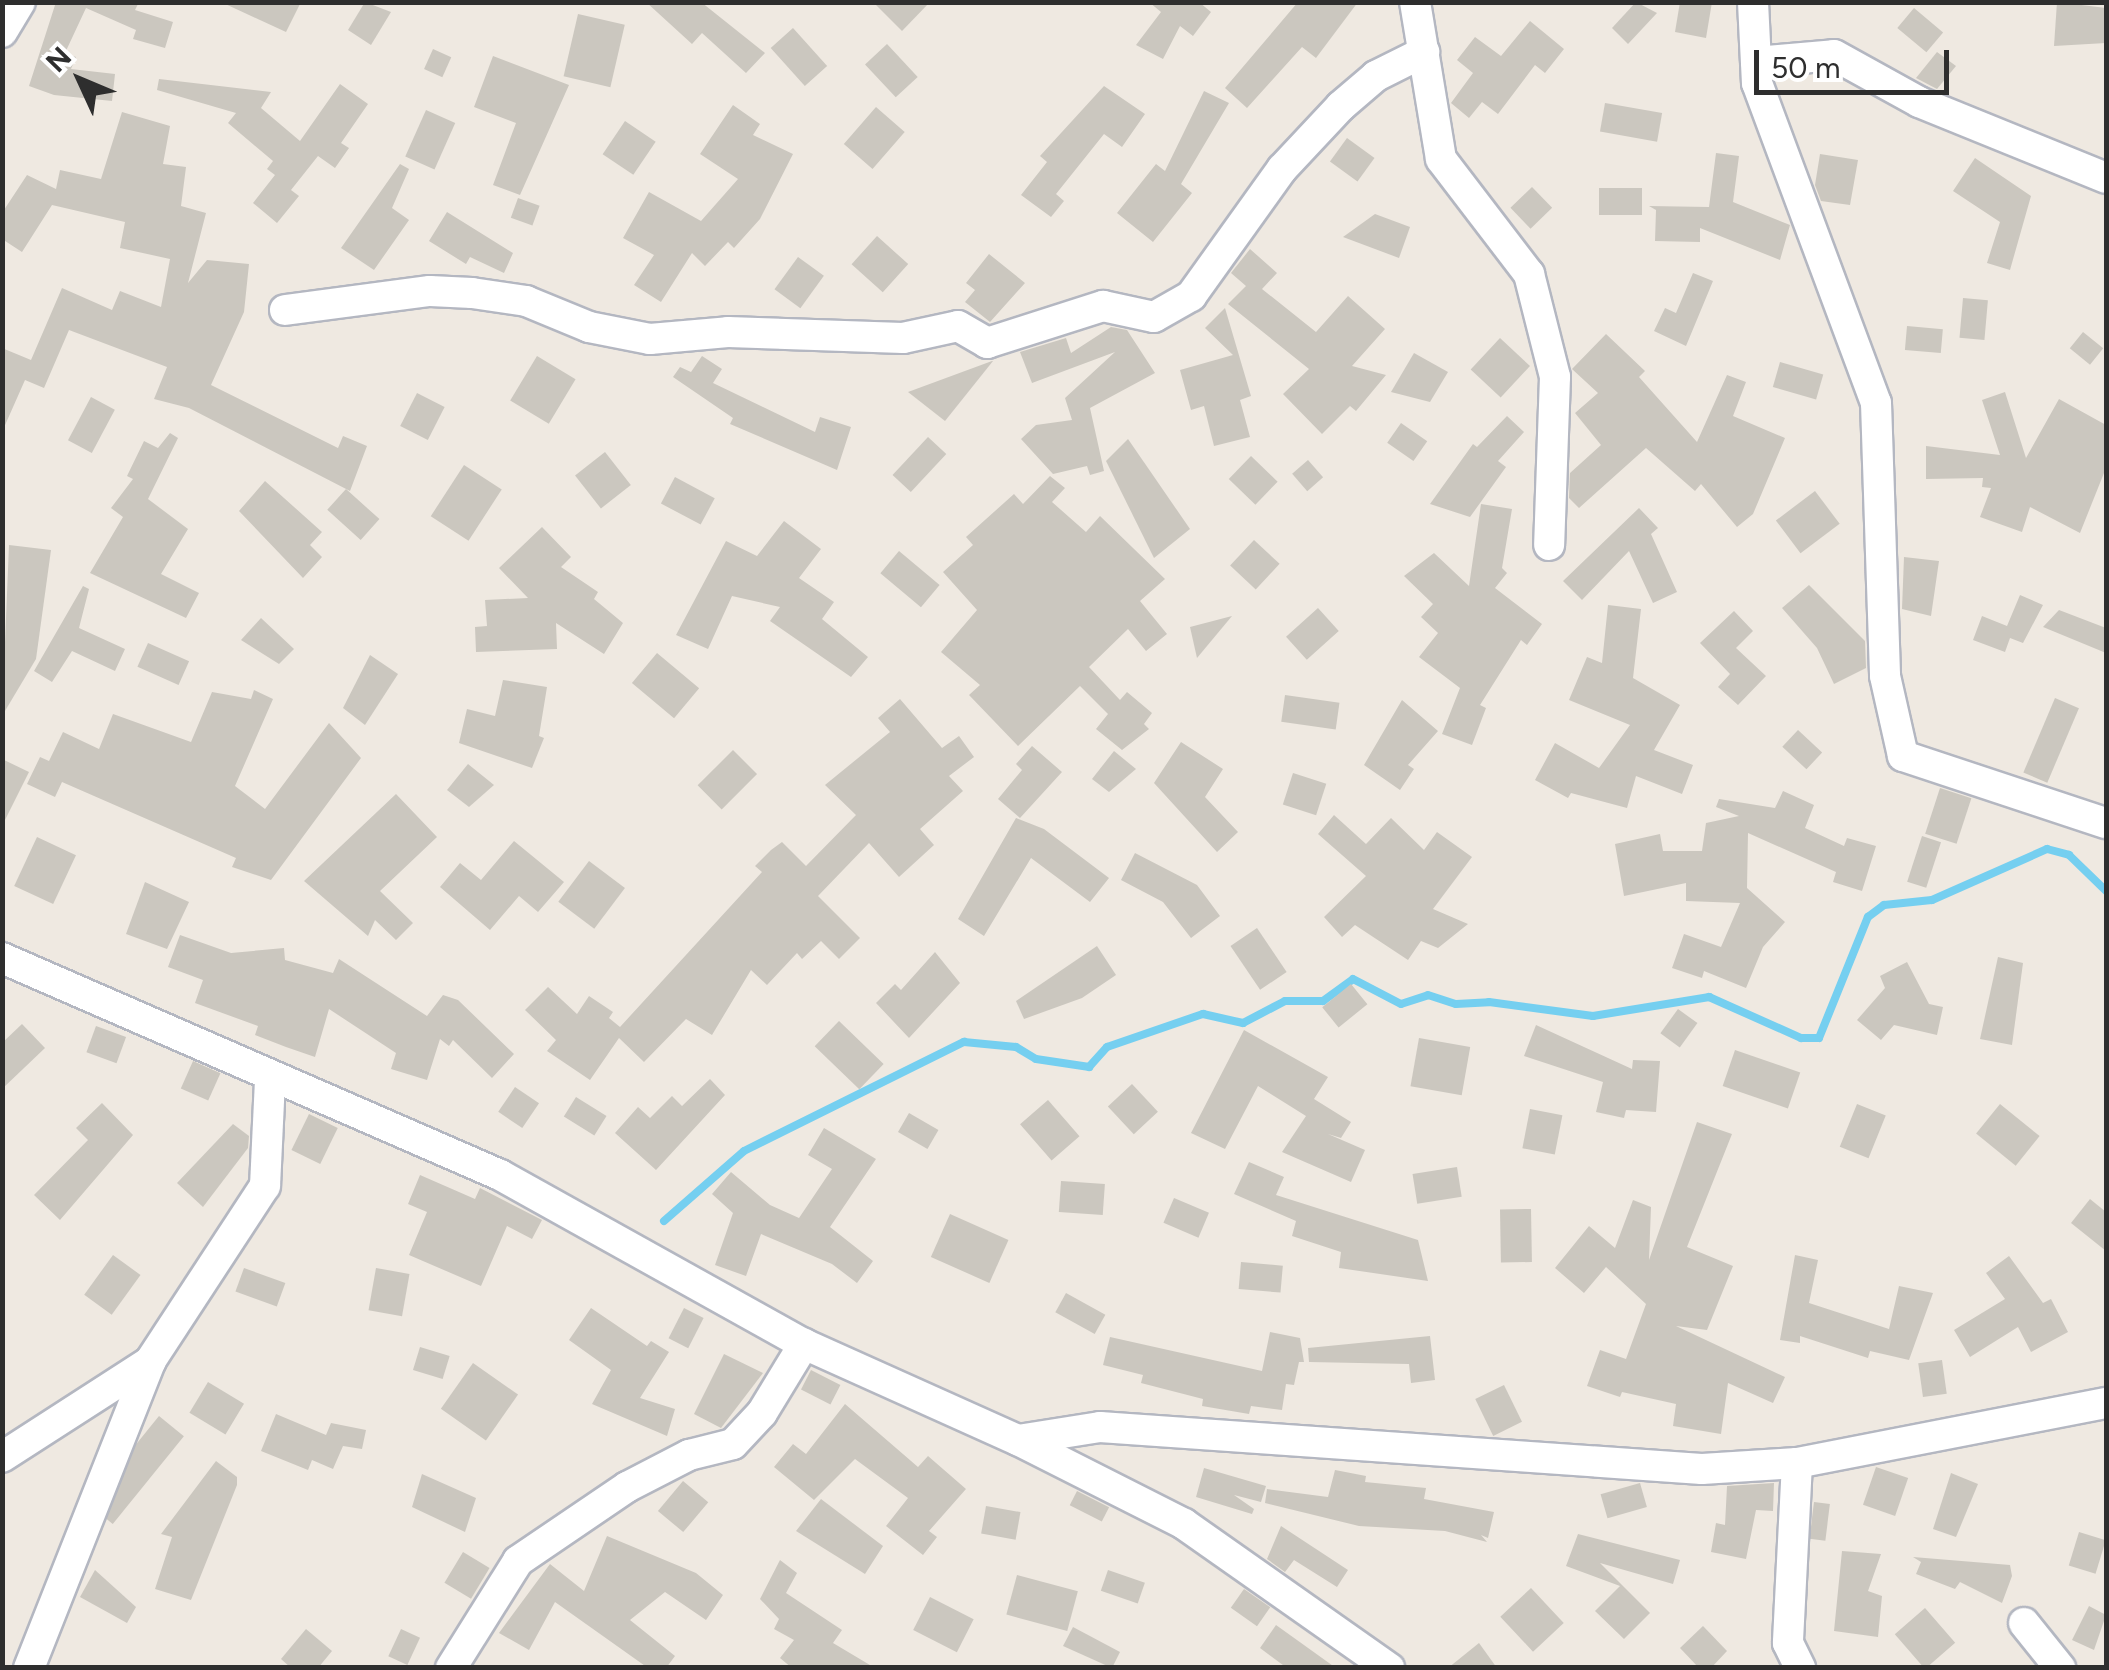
<!DOCTYPE html>
<style>
body{margin:0}
#map{position:relative;width:2109px;height:1670px;overflow:hidden;background:#efe9e1;font-family:Figtree,sans-serif}
div>[style]{position:absolute}
.stream>*{height:8px;margin:-4px;padding:0 4px;transform-origin:4px;border-radius:4px;background:#75cff0}
.building>*{inset:0;background:#cbc7bf;transform-origin:0 0}
.roads{filter:drop-shadow(2px 0 #b4b7c1) drop-shadow(-2px 0 #b4b7c1) drop-shadow(0 2px #b4b7c1) drop-shadow(0 -2px #b4b7c1)}
.street>*{height:30px;margin:-15px;padding:0 15px;transform-origin:15px;border-radius:15px;background:#fff}
span{translate:-50% -50%;white-space:nowrap;text-align:center;line-height:1.15;-webkit-text-stroke:8px #fff;paint-order:stroke}
.frame{position:absolute;inset:0;border:5px solid #2e2e2e;pointer-events:none}
.north{position:absolute;left:30px;top:30px;width:100px;height:100px;-webkit-text-stroke:8px #fff;paint-order:stroke;rotate:314deg;font-size:28px;font-weight:700;line-height:40px;text-align:center;color:#2e2e2e}
.north::after{content:'';display:block;margin:auto;width:35px;height:45px;background:#2e2e2e;clip-path:polygon(50% 0,100% 100%,50% 72%,0 100%)}
.scale{position:absolute;left:1754px;top:50px;width:195px;height:45px;box-sizing:border-box;border:5px solid #2e2e2e;border-top:0;padding-left:12px;font-size:30px;line-height:35px;white-space:nowrap;color:#2e2e2e;-webkit-text-stroke:8px #fff;paint-order:stroke}
</style>
<div id="map">
<div class="stream">
<i style="left:664px;top:1221px;width:106px;rotate:-41.2deg"></i>
<i style="left:744px;top:1151px;width:246px;rotate:-26.4deg"></i>
<i style="left:964px;top:1042px;width:52px;rotate:5.5deg"></i>
<i style="left:1016px;top:1047px;width:23px;rotate:31deg"></i>
<i style="left:1036px;top:1059px;width:54px;rotate:8.6deg"></i>
<i style="left:1089px;top:1067px;width:27px;rotate:-48deg"></i>
<i style="left:1107px;top:1047px;width:102px;rotate:-19deg"></i>
<i style="left:1203px;top:1014px;width:41px;rotate:12.7deg"></i>
<i style="left:1243px;top:1023px;width:47px;rotate:-27.6deg"></i>
<i style="left:1285px;top:1001px;width:38px"></i>
<i style="left:1323px;top:1001px;width:37px;rotate:-36deg"></i>
<i style="left:1353px;top:979px;width:54px;rotate:27.5deg"></i>
<i style="left:1401px;top:1004px;width:28px;rotate:-18deg"></i>
<i style="left:1428px;top:995px;width:29px;rotate:18deg"></i>
<i style="left:1456px;top:1004px;width:33px;rotate:-3deg"></i>
<i style="left:1489px;top:1002px;width:105px;rotate:7.7deg"></i>
<i style="left:1593px;top:1016px;width:118px;rotate:-9.3deg"></i>
<i style="left:1709px;top:997px;width:101px;rotate:24deg"></i>
<i style="left:1801px;top:1038px;width:18px"></i>
<i style="left:1819px;top:1038px;width:131px;rotate:-68deg"></i>
<i style="left:1868px;top:917px;width:20px;rotate:-37deg"></i>
<i style="left:1884px;top:905px;width:48px;rotate:-5.9deg"></i>
<i style="left:1932px;top:900px;width:126px;rotate:-23.9deg"></i>
<i style="left:2047px;top:849px;width:23px;rotate:15deg"></i>
<i style="left:2069px;top:855px;width:52px;rotate:44.2deg"></i>
</div>
<div class="building">
<i style="clip-path:polygon(56px 2px,139px 2px,135px 10px,173px 22px,165px 48px,133px 39px,136px 30px,86px 8px,65px 53px,76px 57px,71px 69px,115px 74px,112px 101px,54px 95px,29px 86px)"></i>
<i style="clip-path:polygon(221px 2px,301px 2px,286px 32px)"></i>
<i style="clip-path:polygon(365px 2px,391px 12px,371px 45px,348px 30px)"></i>
<i style="clip-path:polygon(646px 2px,701px 2px,765px 53px,746px 73px,702px 33px,692px 44px)"></i>
<i style="clip-path:polygon(873px 2px,930px 2px,902px 31px)"></i>
<i style="clip-path:polygon(1149px 2px,1199px 2px,1211px 12px,1193px 36px,1180px 26px,1163px 59px,1136px 45px,1161px 12px)"></i>
<i style="clip-path:polygon(1298px 2px,1358px 2px,1316px 58px,1302px 47px,1247px 108px,1225px 88px)"></i>
<i style="clip-path:polygon(1636px 2px,1657px 13px,1628px 44px,1612px 28px)"></i>
<i style="clip-path:polygon(1680px 2px,1712px 2px,1706px 38px,1675px 32px)"></i>
<i style="clip-path:polygon(2057px 2px,2106px 8px,2106px 43px,2054px 46px)"></i>
<i style="left:1914px;top:8px;width:38px;height:26px;rotate:40deg"></i>
<i style="left:578px;top:14px;width:48px;height:64px;rotate:13deg"></i>
<i style="clip-path:polygon(1530px 21px,1564px 49px,1545px 73px,1535px 65px,1498px 114px,1482px 102px,1469px 118px,1451px 103px,1473px 73px,1457px 60px,1475px 37px,1501px 56px)"></i>
<i style="left:793px;top:28px;width:51px;height:30px;rotate:48deg"></i>
<i style="left:887px;top:44px;width:45px;height:30px;rotate:47deg"></i>
<i style="left:433px;top:49px;width:20px;height:22px;rotate:24deg"></i>
<i style="clip-path:polygon(1937px 52px,1956px 66px,1937px 89px,1916px 78px)"></i>
<i style="clip-path:polygon(493px 56px,569px 85px,520px 195px,493px 185px,516px 123px,474px 107px)"></i>
<i style="clip-path:polygon(159px 79px,271px 92px,261px 108px,300px 141px,340px 84px,368px 104px,341px 143px,349px 148px,335px 168px,318px 156px,291px 190px,299px 196px,277px 223px,253px 203px,275px 175px,267px 169px,273px 161px,228px 123px,236px 113px,157px 90px)"></i>
<i style="clip-path:polygon(1104px 86px,1145px 114px,1122px 147px,1104px 134px,1056px 194px,1064px 201px,1051px 217px,1021px 195px,1047px 162px,1040px 156px)"></i>
<i style="clip-path:polygon(1204px 91px,1229px 103px,1181px 184px,1192px 193px,1153px 242px,1117px 213px,1156px 164px,1165px 171px)"></i>
<i style="left:1605px;top:103px;width:58px;height:29px;rotate:10deg"></i>
<i style="clip-path:polygon(733px 105px,760px 124px,753px 135px,793px 154px,760px 219px,734px 248px,728px 242px,705px 266px,692px 253px,661px 302px,634px 285px,654px 255px,623px 238px,649px 192px,701px 221px,738px 179px,700px 154px)"></i>
<i style="left:876px;top:107px;width:38px;height:49px;rotate:41deg"></i>
<i style="left:426px;top:110px;width:32px;height:51px;rotate:24deg"></i>
<i style="clip-path:polygon(122px 112px,170px 126px,163px 164px,186px 167px,181px 206px,206px 213px,188px 283px,207px 260px,249px 264px,244px 312px,211px 385px,338px 448px,343px 436px,367px 446px,350px 491px,189px 408px,154px 399px,167px 367px,69px 330px,44px 388px,25px 380px,2px 432px,2px 348px,31px 360px,62px 288px,112px 310px,120px 291px,161px 307px,170px 259px,120px 248px,125px 222px,52px 205px,22px 252px,2px 239px,2px 213px,27px 175px,56px 189px,60px 170px,101px 179px)"></i>
<i style="left:625px;top:121px;width:37px;height:40px;rotate:34deg"></i>
<i style="left:1347px;top:138px;width:34px;height:29px;rotate:36deg"></i>
<i style="clip-path:polygon(1716px 153px,1739px 156px,1733px 202px,1790px 225px,1780px 260px,1700px 228px,1700px 242px,1655px 241px,1656px 210px,1649px 206px,1709px 207px)"></i>
<i style="clip-path:polygon(1820px 154px,1858px 160px,1850px 205px,1821px 201px,1815px 185px)"></i>
<i style="clip-path:polygon(1975px 158px,2031px 196px,2010px 270px,1987px 263px,2000px 222px,1953px 191px)"></i>
<i style="clip-path:polygon(400px 164px,409px 169px,392px 208px,409px 220px,374px 270px,341px 248px)"></i>
<i style="left:1532px;top:187px;width:29px;height:30px;rotate:46deg"></i>
<i style="left:1599px;top:188px;width:43px;height:27px"></i>
<i style="left:518px;top:198px;width:23px;height:21px;rotate:20deg"></i>
<i style="clip-path:polygon(447px 212px,513px 253px,504px 273px,470px 257px,466px 264px,429px 241px)"></i>
<i style="clip-path:polygon(1375px 214px,1410px 227px,1399px 258px,1343px 237px)"></i>
<i style="left:877px;top:236px;width:42px;height:38px;rotate:42deg"></i>
<i style="clip-path:polygon(1250px 249px,1277px 273px,1262px 289px,1316px 332px,1348px 296px,1385px 329px,1352px 366px,1386px 375px,1356px 411px,1350px 406px,1322px 434px,1283px 394px,1309px 369px,1228px 304px,1246px 286px,1231px 273px)"></i>
<i style="clip-path:polygon(989px 254px,1025px 283px,990px 322px,965px 302px,975px 290px,966px 283px)"></i>
<i style="left:798px;top:257px;width:32px;height:40px;rotate:36deg"></i>
<i style="clip-path:polygon(1693px 273px,1713px 281px,1686px 346px,1654px 331px,1665px 308px,1676px 313px)"></i>
<i style="left:1963px;top:298px;width:25px;height:40px;rotate:5deg"></i>
<i style="clip-path:polygon(1225px 308px,1251px 396px,1240px 400px,1250px 437px,1214px 446px,1204px 406px,1191px 410px,1180px 370px,1233px 355px,1205px 328px)"></i>
<i style="left:1907px;top:326px;width:36px;height:24px;rotate:5deg"></i>
<i style="clip-path:polygon(1111px 327px,1127px 330px,1155px 373px,1090px 408px,1104px 471px,1090px 475px,1087px 466px,1053px 474px,1021px 439px,1036px 425px,1072px 420px,1065px 398px,1115px 352px,1032px 383px,1020px 352px,1066px 338px,1071px 353px)"></i>
<i style="left:2083px;top:332px;width:26px;height:21px;rotate:39deg"></i>
<i style="clip-path:polygon(1606px 334px,1645px 371px,1639px 377px,1697px 442px,1727px 375px,1746px 382px,1733px 416px,1785px 438px,1753px 514px,1737px 527px,1701px 484px,1695px 491px,1646px 448px,1579px 508px,1569px 498px,1570px 473px,1601px 445px,1575px 413px,1598px 393px,1572px 369px)"></i>
<i style="left:1500px;top:338px;width:41px;height:43px;rotate:43deg"></i>
<i style="clip-path:polygon(1414px 353px,1448px 372px,1430px 402px,1391px 392px)"></i>
<i style="left:537px;top:356px;width:45px;height:52px;rotate:31deg"></i>
<i style="clip-path:polygon(702px 356px,722px 369px,713px 383px,815px 432px,820px 417px,851px 427px,837px 470px,730px 424px,733px 418px,673px 377px,680px 367px,691px 372px)"></i>
<i style="clip-path:polygon(993px 361px,945px 421px,908px 392px,992px 361px)"></i>
<i style="left:1780px;top:362px;width:45px;height:26px;rotate:16deg"></i>
<i style="clip-path:polygon(2005px 392px,2026px 458px,2059px 399px,2106px 425px,2106px 468px,2080px 533px,2030px 507px,2022px 532px,1980px 517px,1991px 488px,1982px 487px,1983px 478px,1926px 479px,1926px 446px,2000px 455px,1982px 400px)"></i>
<i style="left:417px;top:393px;width:31px;height:37px;rotate:27deg"></i>
<i style="left:91px;top:397px;width:27px;height:49px;rotate:28deg"></i>
<i style="clip-path:polygon(1507px 416px,1524px 432px,1498px 461px,1506px 467px,1470px 517px,1430px 504px,1473px 444px,1477px 447px)"></i>
<i style="left:1401px;top:423px;width:32px;height:24px;rotate:35deg"></i>
<i style="clip-path:polygon(170px 433px,178px 438px,148px 499px,188px 529px,161px 574px,199px 593px,186px 618px,90px 573px,123px 517px,111px 508px,133px 479px,127px 476px,144px 441px,158px 448px)"></i>
<i style="left:928px;top:437px;width:25px;height:52px;rotate:43deg"></i>
<i style="clip-path:polygon(1128px 439px,1190px 529px,1154px 558px,1106px 461px)"></i>
<i style="left:605px;top:452px;width:42px;height:38px;rotate:52deg"></i>
<i style="left:1251px;top:456px;width:37px;height:32px;rotate:44deg"></i>
<i style="left:1308px;top:460px;width:23px;height:21px;rotate:49deg"></i>
<i style="left:464px;top:465px;width:45px;height:61px;rotate:33deg"></i>
<i style="clip-path:polygon(1050px 476px,1065px 488px,1052px 502px,1086px 532px,1100px 516px,1165px 579px,1140px 601px,1167px 634px,1146px 651px,1128px 629px,1089px 667px,1120px 700px,1127px 692px,1152px 713px,1144px 724px,1149px 729px,1122px 750px,1096px 729px,1108px 714px,1080px 686px,1018px 746px,969px 695px,980px 685px,941px 652px,977px 610px,943px 572px,973px 545px,966px 537px,1014px 494px,1023px 504px)"></i>
<i style="left:675px;top:477px;width:45px;height:30px;rotate:28deg"></i>
<i style="clip-path:polygon(265px 481px,322px 532px,310px 545px,322px 557px,303px 578px,239px 511px)"></i>
<i style="left:346px;top:489px;width:45px;height:28px;rotate:42deg"></i>
<i style="left:1815px;top:491px;width:41px;height:49px;rotate:53deg"></i>
<i style="clip-path:polygon(1481px 504px,1512px 509px,1502px 568px,1507px 573px,1495px 588px,1542px 624px,1527px 645px,1521px 640px,1480px 705px,1486px 708px,1472px 745px,1442px 734px,1460px 688px,1419px 657px,1438px 633px,1421px 617px,1433px 604px,1404px 576px,1434px 553px,1469px 586px)"></i>
<i style="clip-path:polygon(1639px 508px,1658px 528px,1651px 534px,1677px 592px,1653px 603px,1629px 551px,1582px 600px,1563px 581px)"></i>
<i style="clip-path:polygon(784px 521px,821px 549px,799px 578px,834px 602px,822px 619px,868px 657px,851px 677px,770px 621px,780px 607px,732px 596px,708px 649px,676px 635px,726px 541px,757px 556px)"></i>
<i style="clip-path:polygon(542px 527px,571px 557px,561px 567px,598px 592px,594px 599px,623px 623px,604px 654px,556px 623px,557px 649px,476px 652px,475px 627px,487px 626px,485px 600px,528px 598px,499px 568px)"></i>
<i style="left:1254px;top:540px;width:35px;height:35px;rotate:43deg"></i>
<i style="clip-path:polygon(9px 545px,51px 550px,36px 659px,2px 716px)"></i>
<i style="left:899px;top:551px;width:53px;height:29px;rotate:40deg"></i>
<i style="clip-path:polygon(1904px 557px,1939px 561px,1931px 616px,1902px 609px)"></i>
<i style="clip-path:polygon(1809px 585px,1865px 641px,1866px 668px,1834px 684px,1817px 648px,1782px 608px)"></i>
<i style="clip-path:polygon(83px 586px,89px 589px,79px 628px,125px 649px,115px 671px,72px 651px,52px 682px,34px 671px)"></i>
<i style="clip-path:polygon(2020px 595px,2043px 605px,2023px 643px,2010px 638px,2005px 652px,1973px 640px,1982px 616px,2007px 626px)"></i>
<i style="clip-path:polygon(1608px 605px,1641px 609px,1633px 678px,1680px 705px,1654px 750px,1693px 765px,1682px 794px,1636px 776px,1627px 808px,1571px 793px,1568px 798px,1535px 780px,1555px 743px,1599px 768px,1630px 725px,1569px 700px,1587px 657px,1602px 663px)"></i>
<i style="left:1318px;top:608px;width:31px;height:43px;rotate:48deg"></i>
<i style="clip-path:polygon(2059px 610px,2106px 628px,2106px 653px,2043px 627px)"></i>
<i style="clip-path:polygon(1734px 611px,1753px 631px,1736px 648px,1766px 676px,1738px 705px,1718px 687px,1730px 674px,1700px 643px)"></i>
<i style="clip-path:polygon(1232px 616px,1197px 658px,1190px 627px)"></i>
<i style="clip-path:polygon(261px 618px,294px 649px,279px 664px,241px 640px)"></i>
<i style="left:148px;top:643px;width:45px;height:26px;rotate:24deg"></i>
<i style="left:657px;top:653px;width:55px;height:39px;rotate:40deg"></i>
<i style="clip-path:polygon(370px 655px,398px 674px,365px 725px,343px 708px)"></i>
<i style="clip-path:polygon(503px 680px,547px 687px,539px 736px,544px 738px,532px 768px,459px 743px,467px 709px,495px 716px)"></i>
<i style="clip-path:polygon(254px 690px,273px 699px,235px 786px,265px 809px,329px 723px,361px 758px,271px 880px,232px 867px,236px 858px,62px 782px,55px 797px,27px 784px,40px 757px,49px 761px,63px 732px,99px 749px,113px 714px,191px 742px,212px 692px,251px 699px)"></i>
<i style="left:1285px;top:695px;width:55px;height:27px;rotate:8deg"></i>
<i style="left:2055px;top:698px;width:26px;height:81px;rotate:23deg"></i>
<i style="clip-path:polygon(900px 699px,942px 748px,959px 736px,974px 757px,949px 776px,963px 791px,920px 829px,934px 845px,899px 877px,869px 843px,818px 896px,860px 938px,839px 959px,821px 941px,802px 959px,797px 953px,767px 985px,751px 970px,712px 1035px,686px 1019px,644px 1062px,619px 1038px,590px 1080px,547px 1051px,556px 1040px,525px 1010px,548px 987px,577px 1014px,589px 996px,613px 1012px,609px 1018px,620px 1027px,762px 872px,755px 866px,771px 850px,782px 842px,806px 866px,856px 815px,825px 785px,890px 732px,878px 718px)"></i>
<i style="clip-path:polygon(1402px 700px,1438px 731px,1408px 765px,1414px 769px,1400px 790px,1364px 765px)"></i>
<i style="left:1798px;top:730px;width:33px;height:23px;rotate:43deg"></i>
<i style="clip-path:polygon(1181px 742px,1223px 769px,1205px 797px,1238px 832px,1217px 852px,1154px 783px)"></i>
<i style="clip-path:polygon(1032px 746px,1062px 772px,1020px 818px,998px 799px,1022px 770px,1016px 764px)"></i>
<i style="left:733px;top:750px;width:34px;height:50px;rotate:45deg"></i>
<i style="clip-path:polygon(1114px 751px,1136px 769px,1109px 792px,1092px 779px)"></i>
<i style="clip-path:polygon(2px 759px,29px 772px,2px 826px)"></i>
<i style="clip-path:polygon(468px 764px,494px 785px,469px 807px,447px 790px)"></i>
<i style="left:1293px;top:773px;width:35px;height:33px;rotate:18deg"></i>
<i style="left:1940px;top:788px;width:33px;height:48px;rotate:18deg"></i>
<i style="clip-path:polygon(1783px 791px,1814px 805px,1805px 828px,1844px 846px,1847px 838px,1876px 846px,1862px 891px,1833px 882px,1836px 872px,1748px 833px,1747px 888px,1785px 922px,1763px 947px,1746px 988px,1704px 971px,1702px 978px,1672px 968px,1684px 934px,1721px 947px,1740px 903px,1686px 901px,1686px 883px,1624px 896px,1615px 844px,1660px 834px,1663px 851px,1702px 851px,1706px 823px,1739px 816px,1716px 807px,1719px 799px,1775px 808px)"></i>
<i style="clip-path:polygon(396px 794px,437px 837px,380px 891px,413px 923px,396px 940px,375px 920px,368px 936px,304px 881px)"></i>
<i style="clip-path:polygon(1334px 815px,1366px 844px,1391px 818px,1424px 850px,1437px 832px,1472px 857px,1433px 909px,1468px 924px,1438px 948px,1421px 941px,1408px 960px,1355px 925px,1342px 937px,1324px 917px,1366px 876px,1318px 834px)"></i>
<i style="clip-path:polygon(1016px 818px,1044px 829px,1109px 878px,1090px 902px,1031px 858px,984px 936px,958px 919px)"></i>
<i style="left:1922px;top:836px;width:20px;height:48px;rotate:18deg"></i>
<i style="left:37px;top:837px;width:43px;height:54px;rotate:25deg"></i>
<i style="clip-path:polygon(514px 841px,564px 882px,538px 912px,519px 896px,490px 930px,440px 887px,460px 863px,481px 880px)"></i>
<i style="clip-path:polygon(1135px 853px,1197px 885px,1220px 916px,1191px 938px,1163px 902px,1121px 880px)"></i>
<i style="left:589px;top:861px;width:45px;height:51px;rotate:37deg"></i>
<i style="clip-path:polygon(145px 882px,189px 902px,167px 949px,126px 934px)"></i>
<i style="left:1257px;top:928px;width:53px;height:32px;rotate:56deg"></i>
<i style="clip-path:polygon(180px 935px,231px 953px,284px 948px,285px 960px,333px 973px,339px 959px,427px 1016px,443px 995px,458px 1000px,514px 1054px,492px 1078px,453px 1040px,449px 1046px,440px 1039px,427px 1080px,391px 1069px,396px 1053px,329px 1009px,315px 1057px,286px 1047px,255px 1035px,258px 1026px,195px 1003px,203px 980px,168px 967px)"></i>
<i style="clip-path:polygon(1097px 946px,1116px 975px,1082px 998px,1024px 1019px,1016px 1001px)"></i>
<i style="clip-path:polygon(935px 952px,960px 983px,909px 1038px,876px 1003px,895px 984px,901px 990px)"></i>
<i style="clip-path:polygon(1998px 957px,2023px 963px,2012px 1045px,1980px 1039px)"></i>
<i style="clip-path:polygon(1907px 962px,1929px 1004px,1943px 1007px,1937px 1035px,1894px 1025px,1881px 1040px,1857px 1020px,1885px 988px,1880px 976px)"></i>
<i style="left:1351px;top:984px;width:26px;height:37px;rotate:51deg"></i>
<i style="left:1678px;top:1009px;width:24px;height:30px;rotate:36deg"></i>
<i style="left:839px;top:1021px;width:62px;height:35px;rotate:44deg"></i>
<i style="clip-path:polygon(22px 1024px,45px 1048px,2px 1089px,2px 1043px)"></i>
<i style="clip-path:polygon(1536px 1025px,1632px 1069px,1633px 1060px,1660px 1061px,1656px 1112px,1626px 1110px,1624px 1118px,1596px 1112px,1603px 1082px,1524px 1056px)"></i>
<i style="left:96px;top:1026px;width:32px;height:28px;rotate:20deg"></i>
<i style="clip-path:polygon(1244px 1030px,1328px 1077px,1314px 1099px,1351px 1122px,1341px 1138px,1328px 1134px,1365px 1150px,1351px 1182px,1282px 1152px,1306px 1116px,1258px 1086px,1225px 1149px,1191px 1133px)"></i>
<i style="left:1419px;top:1038px;width:52px;height:49px;rotate:10deg"></i>
<i style="left:1735px;top:1050px;width:69px;height:38px;rotate:19deg"></i>
<i style="left:193px;top:1061px;width:30px;height:30px;rotate:24deg"></i>
<i style="clip-path:polygon(710px 1079px,725px 1095px,656px 1170px,615px 1133px,638px 1107px,650px 1118px,672px 1096px,682px 1106px)"></i>
<i style="left:1132px;top:1084px;width:38px;height:33px;rotate:47deg"></i>
<i style="left:515px;top:1087px;width:29px;height:30px;rotate:34deg"></i>
<i style="left:576px;top:1097px;width:36px;height:23px;rotate:32deg"></i>
<i style="left:1048px;top:1100px;width:48px;height:37px;rotate:49deg"></i>
<i style="clip-path:polygon(102px 1103px,133px 1135px,60px 1220px,34px 1195px,88px 1140px,76px 1128px)"></i>
<i style="left:1857px;top:1104px;width:31px;height:46px;rotate:22deg"></i>
<i style="left:2000px;top:1104px;width:51px;height:38px;rotate:39deg"></i>
<i style="left:1530px;top:1109px;width:33px;height:40px;rotate:11deg"></i>
<i style="left:909px;top:1113px;width:34px;height:22px;rotate:30deg"></i>
<i style="left:309px;top:1114px;width:32px;height:40px;rotate:26deg"></i>
<i style="clip-path:polygon(1697px 1122px,1732px 1134px,1687px 1247px,1733px 1266px,1707px 1330px,1676px 1326px,1785px 1377px,1773px 1403px,1728px 1383px,1721px 1434px,1673px 1426px,1676px 1404px,1622px 1392px,1620px 1397px,1587px 1386px,1600px 1350px,1626px 1359px,1646px 1304px,1606px 1267px,1584px 1293px,1555px 1268px,1589px 1226px,1615px 1248px,1633px 1200px,1651px 1207px,1649px 1260px)"></i>
<i style="clip-path:polygon(233px 1124px,249px 1136px,248px 1148px,203px 1207px,177px 1183px)"></i>
<i style="clip-path:polygon(824px 1128px,876px 1159px,830px 1227px,873px 1261px,857px 1283px,832px 1264px,761px 1234px,746px 1276px,715px 1265px,733px 1213px,712px 1194px,731px 1172px,770px 1205px,799px 1218px,832px 1169px,808px 1155px)"></i>
<i style="clip-path:polygon(1249px 1162px,1284px 1177px,1276px 1195px,1418px 1240px,1428px 1281px,1339px 1268px,1341px 1252px,1292px 1236px,1296px 1221px,1234px 1194px)"></i>
<i style="left:1457px;top:1167px;width:30px;height:45px;rotate:81deg"></i>
<i style="clip-path:polygon(420px 1175px,475px 1199px,480px 1188px,542px 1220px,532px 1239px,507px 1226px,481px 1286px,409px 1255px,427px 1212px,408px 1204px)"></i>
<i style="left:1061px;top:1181px;width:44px;height:31px;rotate:4deg"></i>
<i style="left:1174px;top:1198px;width:38px;height:27px;rotate:23deg"></i>
<i style="clip-path:polygon(2090px 1199px,2106px 1212px,2106px 1251px,2071px 1223px)"></i>
<i style="left:1531px;top:1209px;width:53px;height:31px;rotate:89deg"></i>
<i style="left:950px;top:1214px;width:64px;height:47px;rotate:24deg"></i>
<i style="left:113px;top:1255px;width:34px;height:49px;rotate:36deg"></i>
<i style="clip-path:polygon(1795px 1255px,1818px 1260px,1809px 1303px,1889px 1329px,1899px 1286px,1933px 1293px,1909px 1360px,1870px 1351px,1868px 1358px,1800px 1336px,1800px 1343px,1780px 1340px)"></i>
<i style="clip-path:polygon(2009px 1256px,2043px 1303px,2051px 1299px,2068px 1332px,2031px 1352px,2018px 1327px,1970px 1357px,1954px 1330px,2005px 1299px,1986px 1273px)"></i>
<i style="left:1241px;top:1262px;width:42px;height:27px;rotate:5deg"></i>
<i style="left:244px;top:1268px;width:44px;height:25px;rotate:20deg"></i>
<i style="left:376px;top:1268px;width:34px;height:43px;rotate:10deg"></i>
<i style="left:1066px;top:1293px;width:45px;height:22px;rotate:29deg"></i>
<i style="clip-path:polygon(591px 1308px,647px 1346px,651px 1341px,669px 1352px,640px 1398px,675px 1409px,667px 1436px,592px 1404px,611px 1370px,569px 1340px)"></i>
<i style="left:684px;top:1308px;width:22px;height:34px;rotate:27deg"></i>
<i style="clip-path:polygon(1270px 1332px,1300px 1338px,1304px 1362px,1299px 1362px,1294px 1385px,1286px 1384px,1282px 1410px,1251px 1406px,1249px 1414px,1202px 1406px,1203px 1399px,1141px 1383px,1143px 1375px,1103px 1365px,1110px 1337px,1262px 1371px)"></i>
<i style="clip-path:polygon(1430px 1336px,1435px 1380px,1411px 1383px,1409px 1364px,1309px 1362px,1308px 1348px)"></i>
<i style="left:420px;top:1347px;width:31px;height:24px;rotate:17deg"></i>
<i style="clip-path:polygon(724px 1354px,763px 1373px,721px 1428px,694px 1414px)"></i>
<i style="left:1942px;top:1360px;width:34px;height:24px;rotate:82deg"></i>
<i style="left:473px;top:1363px;width:55px;height:56px;rotate:35deg"></i>
<i style="left:811px;top:1370px;width:33px;height:22px;rotate:27deg"></i>
<i style="left:208px;top:1382px;width:42px;height:36px;rotate:31deg"></i>
<i style="left:1504px;top:1385px;width:41px;height:32px;rotate:64deg"></i>
<i style="clip-path:polygon(845px 1404px,918px 1467px,928px 1456px,966px 1489px,929px 1531px,937px 1537px,923px 1555px,886px 1526px,908px 1498px,855px 1459px,814px 1500px,774px 1467px,793px 1444px,806px 1454px)"></i>
<i style="clip-path:polygon(276px 1414px,326px 1435px,331px 1423px,366px 1430px,362px 1449px,343px 1446px,333px 1469px,312px 1460px,308px 1470px,261px 1451px)"></i>
<i style="left:159px;top:1416px;width:32px;height:113px;rotate:39deg"></i>
<i style="clip-path:polygon(216px 1461px,237px 1477px,237px 1485px,191px 1600px,155px 1589px,172px 1537px,161px 1534px)"></i>
<i style="left:1876px;top:1467px;width:34px;height:40px;rotate:19deg"></i>
<i style="clip-path:polygon(1204px 1468px,1266px 1486px,1261px 1502px,1234px 1495px,1254px 1509px,1252px 1514px,1196px 1497px)"></i>
<i style="clip-path:polygon(1335px 1470px,1366px 1476px,1365px 1482px,1426px 1488px,1424px 1499px,1494px 1512px,1488px 1538px,1481px 1535px,1487px 1542px,1445px 1531px,1359px 1526px,1265px 1503px,1267px 1489px,1328px 1497px)"></i>
<i style="clip-path:polygon(1951px 1473px,1978px 1484px,1956px 1537px,1933px 1529px)"></i>
<i style="clip-path:polygon(422px 1474px,476px 1498px,465px 1532px,412px 1507px)"></i>
<i style="left:683px;top:1481px;width:33px;height:39px;rotate:40deg"></i>
<i style="left:1640px;top:1483px;width:25px;height:41px;rotate:74deg"></i>
<i style="clip-path:polygon(1774px 1483px,1773px 1511px,1756px 1510px,1746px 1559px,1711px 1552px,1716px 1523px,1725px 1525px,1727px 1486px)"></i>
<i style="left:1077px;top:1491px;width:36px;height:16px;rotate:27deg"></i>
<i style="clip-path:polygon(821px 1499px,883px 1546px,865px 1574px,796px 1531px)"></i>
<i style="left:1814px;top:1502px;width:16px;height:37px;rotate:7deg"></i>
<i style="left:986px;top:1506px;width:35px;height:28px;rotate:10deg"></i>
<i style="clip-path:polygon(1281px 1526px,1348px 1570px,1337px 1587px,1294px 1560px,1285px 1572px,1267px 1559px)"></i>
<i style="left:2079px;top:1532px;width:28px;height:35px;rotate:17deg"></i>
<i style="clip-path:polygon(1578px 1534px,1680px 1560px,1673px 1584px,1600px 1563px,1650px 1613px,1624px 1639px,1595px 1611px,1620px 1586px,1566px 1566px)"></i>
<i style="clip-path:polygon(607px 1536px,696px 1573px,723px 1595px,706px 1620px,665px 1592px,630px 1620px,675px 1656px,666px 1668px,648px 1668px,555px 1602px,529px 1650px,499px 1633px,550px 1564px,584px 1591px)"></i>
<i style="clip-path:polygon(1842px 1551px,1881px 1554px,1868px 1591px,1882px 1596px,1878px 1637px,1834px 1631px)"></i>
<i style="left:463px;top:1552px;width:31px;height:36px;rotate:31deg"></i>
<i style="clip-path:polygon(1913px 1557px,2010px 1565px,2012px 1576px,2002px 1603px,1960px 1582px,1955px 1589px,1916px 1574px,1921px 1562px)"></i>
<i style="clip-path:polygon(780px 1560px,797px 1573px,786px 1593px,842px 1630px,833px 1643px,875px 1668px,792px 1668px,780px 1658px,794px 1640px,774px 1629px,779px 1619px,760px 1599px)"></i>
<i style="clip-path:polygon(95px 1570px,136px 1607px,127px 1623px,80px 1597px)"></i>
<i style="left:1108px;top:1570px;width:39px;height:22px;rotate:19deg"></i>
<i style="left:1017px;top:1575px;width:63px;height:41px;rotate:15deg"></i>
<i style="left:1531px;top:1588px;width:48px;height:42px;rotate:47deg"></i>
<i style="left:1244px;top:1589px;width:32px;height:23px;rotate:35deg"></i>
<i style="left:930px;top:1597px;width:49px;height:37px;rotate:27deg"></i>
<i style="clip-path:polygon(2089px 1606px,2106px 1615px,2094px 1650px,2072px 1640px)"></i>
<i style="left:1925px;top:1608px;width:46px;height:40px;rotate:49deg"></i>
<i style="clip-path:polygon(1276px 1625px,1336px 1668px,1287px 1668px,1260px 1648px)"></i>
<i style="clip-path:polygon(1703px 1626px,1727px 1651px,1711px 1668px,1699px 1668px,1680px 1648px)"></i>
<i style="clip-path:polygon(1073px 1627px,1120px 1652px,1112px 1668px,1063px 1646px)"></i>
<i style="clip-path:polygon(306px 1629px,332px 1651px,318px 1668px,291px 1668px,281px 1659px)"></i>
<i style="left:401px;top:1629px;width:21px;height:30px;rotate:25deg"></i>
<i style="clip-path:polygon(1479px 1643px,1497px 1668px,1448px 1668px)"></i>
</div>
<div class="roads">
<div class="street">
<i style="left:1415px;top:2px;width:159px;rotate:80.6deg"></i>
<i style="left:1441px;top:159px;width:145px;rotate:52.6deg"></i>
<i style="left:1529px;top:274px;width:106px;rotate:75.8deg"></i>
<i style="left:1555px;top:377px;width:168px;rotate:92deg"></i>
<i style="left:1753px;top:2px;width:81px;rotate:87.2deg"></i>
<i style="left:1757px;top:83px;width:341px;rotate:69.6deg"></i>
<i style="left:1876px;top:403px;width:273px;rotate:88.1deg"></i>
<i style="left:1885px;top:676px;width:82px;rotate:77.3deg"></i>
<i style="left:1903px;top:756px;width:214px;rotate:18.3deg"></i>
<i style="left:2px;top:32px;width:35px;rotate:-59deg"></i>
<i style="left:1756px;top:62px;width:78px;rotate:-5.1deg"></i>
<i style="left:1834px;top:55px;width:97px;rotate:28.9deg"></i>
<i style="left:1919px;top:102px;width:202px;rotate:22.1deg"></i>
<i style="left:285px;top:310px;width:146px;rotate:-7.5deg"></i>
<i style="left:430px;top:291px;width:42px;rotate:2.7deg"></i>
<i style="left:472px;top:293px;width:55px;rotate:8.4deg"></i>
<i style="left:526px;top:301px;width:68px;rotate:22.4deg"></i>
<i style="left:589px;top:327px;width:62px;rotate:11.1deg"></i>
<i style="left:650px;top:339px;width:78px;rotate:-5.1deg"></i>
<i style="left:728px;top:332px;width:175px;rotate:2deg"></i>
<i style="left:903px;top:338px;width:56px;rotate:-12.3deg"></i>
<i style="left:958px;top:326px;width:34px;rotate:30deg"></i>
<i style="left:987px;top:343px;width:122px;rotate:-17.7deg"></i>
<i style="left:1103px;top:306px;width:52px;rotate:12.2deg"></i>
<i style="left:1154px;top:317px;width:43px;rotate:-29.6deg"></i>
<i style="left:1191px;top:296px;width:156px;rotate:-54.4deg"></i>
<i style="left:1282px;top:169px;width:86px;rotate:-46.9deg"></i>
<i style="left:1341px;top:106px;width:46px;rotate:-40.6deg"></i>
<i style="left:1376px;top:76px;width:54px;rotate:-26.6deg"></i>
<i style="left:2px;top:958px;width:543px;rotate:23.54deg"></i>
<i style="left:500px;top:1175px;width:348px;rotate:29.1deg"></i>
<i style="left:804px;top:1344px;width:235px;rotate:24.2deg"></i>
<i style="left:1018px;top:1440px;width:186px;rotate:26.8deg"></i>
<i style="left:1184px;top:1524px;width:251px;rotate:35.1deg"></i>
<i style="left:1018px;top:1440px;width:83px;rotate:-9deg"></i>
<i style="left:1100px;top:1427px;width:603px;rotate:3.99deg"></i>
<i style="left:1702px;top:1469px;width:95px;rotate:-3.6deg"></i>
<i style="left:1797px;top:1463px;width:315px;rotate:-11deg"></i>
<i style="left:2px;top:1457px;width:177px;rotate:-32.8deg"></i>
<i style="left:1797px;top:1463px;width:180px;rotate:92.9deg"></i>
<i style="left:1788px;top:1643px;width:28px;rotate:64deg"></i>
<i style="left:2024px;top:1623px;width:58px;rotate:51.3deg"></i>
<i style="left:29px;top:1668px;width:331px;rotate:-68.4deg"></i>
<i style="left:151px;top:1360px;width:208px;rotate:-56.8deg"></i>
<i style="left:265px;top:1186px;width:107px;rotate:-87.3deg"></i>
<i style="left:451px;top:1668px;width:126px;rotate:-57.9deg"></i>
<i style="left:518px;top:1561px;width:132px;rotate:-34.2deg"></i>
<i style="left:627px;top:1487px;width:70px;rotate:-27.3deg"></i>
<i style="left:689px;top:1455px;width:45px;rotate:-14deg"></i>
<i style="left:733px;top:1444px;width:42px;rotate:-46.9deg"></i>
<i style="left:762px;top:1413px;width:81px;rotate:-58.7deg"></i>
</div>
</div>
<div class="frame"></div>
<div class="north">N</div>
<div class="scale">50 m</div>
</div>
